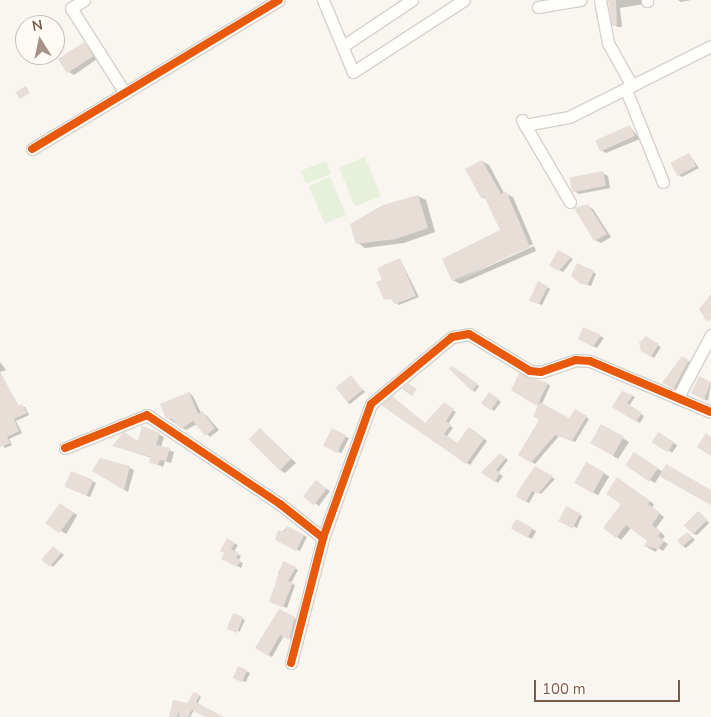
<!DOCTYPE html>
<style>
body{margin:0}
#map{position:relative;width:711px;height:717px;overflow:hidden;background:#f9f5f0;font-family:"Nunito Sans",sans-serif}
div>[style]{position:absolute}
.green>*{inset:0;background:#e7f0db;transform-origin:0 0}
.shadow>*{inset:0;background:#0003;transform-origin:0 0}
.building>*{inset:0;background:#e6ded7;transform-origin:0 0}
.roads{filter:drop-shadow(1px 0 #d7d1cb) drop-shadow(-1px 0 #d7d1cb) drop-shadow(0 1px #d7d1cb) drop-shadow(0 -1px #d7d1cb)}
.street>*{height:11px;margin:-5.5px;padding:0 5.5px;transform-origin:5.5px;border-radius:5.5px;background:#fefefd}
.cycleway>*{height:8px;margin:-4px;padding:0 4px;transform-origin:4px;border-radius:4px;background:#e8590c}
span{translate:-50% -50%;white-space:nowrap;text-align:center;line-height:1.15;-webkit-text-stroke:4px #fffaf3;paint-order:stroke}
.north{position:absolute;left:15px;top:15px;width:50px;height:50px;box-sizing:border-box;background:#fffaf3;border:1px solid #cabbb1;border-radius:50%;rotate:350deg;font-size:14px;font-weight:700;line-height:20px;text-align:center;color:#7a5c4d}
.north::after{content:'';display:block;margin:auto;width:18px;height:22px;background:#a69286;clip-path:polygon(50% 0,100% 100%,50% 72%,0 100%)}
.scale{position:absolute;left:534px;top:680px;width:146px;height:22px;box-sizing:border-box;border:2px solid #7a5c4d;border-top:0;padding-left:6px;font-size:15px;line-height:18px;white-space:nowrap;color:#7a5c4d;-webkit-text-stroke:4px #fffaf3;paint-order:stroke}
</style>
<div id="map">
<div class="green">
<i style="left:365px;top:157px;width:42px;height:28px;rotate:68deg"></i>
<i style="left:326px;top:161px;width:14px;height:27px;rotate:69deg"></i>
<i style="left:330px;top:177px;width:41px;height:23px;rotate:67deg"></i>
</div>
<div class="shadow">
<i style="clip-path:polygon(609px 0,646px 0,644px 4px,620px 8px,622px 27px,618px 27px,614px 25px)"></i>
<i style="clip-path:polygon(678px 0,691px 0,681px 2px)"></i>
<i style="clip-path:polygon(84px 43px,97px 59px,74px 75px,69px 72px)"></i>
<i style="clip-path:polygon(630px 127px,640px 139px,606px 153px,601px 150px)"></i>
<i style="clip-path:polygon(689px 154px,699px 168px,682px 177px,679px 175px)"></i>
<i style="clip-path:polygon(482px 161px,489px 165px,504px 193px,513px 197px,533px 244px,456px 281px,534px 246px,536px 251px,460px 284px,453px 280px,501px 231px,488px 200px,482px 197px)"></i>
<i style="clip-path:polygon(602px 173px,608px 176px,610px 188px,579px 194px,574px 191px)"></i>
<i style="clip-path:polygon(418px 196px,426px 200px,435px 232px,404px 243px,365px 248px,358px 243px,384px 206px)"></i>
<i style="clip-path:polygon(588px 206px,593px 209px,611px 237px,601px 243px,595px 240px)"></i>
<i style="clip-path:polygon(558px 251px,573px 259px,563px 272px,551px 266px)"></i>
<i style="clip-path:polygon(400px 259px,419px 297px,399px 305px,392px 299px,385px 299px,383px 280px)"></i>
<i style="clip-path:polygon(593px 272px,596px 274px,591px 286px,582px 283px)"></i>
<i style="clip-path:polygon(539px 283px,550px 289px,542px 305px,534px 302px)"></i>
<i style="clip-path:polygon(584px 328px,604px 338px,597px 348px,579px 338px)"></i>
<i style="clip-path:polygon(646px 338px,661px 347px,654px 358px,642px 350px)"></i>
<i style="left:682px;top:358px;width:11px;height:31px;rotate:27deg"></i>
<i style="clip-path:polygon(0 362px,6px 370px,0 372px)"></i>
<i style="clip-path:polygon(455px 369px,479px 386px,475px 392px,472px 390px)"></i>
<i style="clip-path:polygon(351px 377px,365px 392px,350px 404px,347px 402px)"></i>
<i style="clip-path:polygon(700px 377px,711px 383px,708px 401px,692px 393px)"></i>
<i style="clip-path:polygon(5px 382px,19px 407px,25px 407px,29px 415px,16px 421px,22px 433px,9px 439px,12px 445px,5px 448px,0 441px,0 384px)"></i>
<i style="clip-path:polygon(548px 384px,550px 386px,542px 404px,570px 420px,575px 410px,589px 419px,575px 442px,559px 436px,535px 464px,520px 454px,541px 419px,540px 406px,513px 389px)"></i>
<i style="clip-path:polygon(189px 393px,193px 396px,201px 413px,206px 415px,219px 430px,210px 437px,197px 424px,186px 430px,167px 418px)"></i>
<i style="clip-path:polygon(623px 393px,635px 397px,629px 406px,644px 416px,640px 423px,614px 406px)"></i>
<i style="clip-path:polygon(493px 396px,501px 402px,494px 411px,483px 403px)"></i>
<i style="clip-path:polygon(444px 404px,456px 412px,448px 424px,453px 428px,447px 436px,458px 444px,473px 430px,487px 441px,470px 465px,384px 405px,426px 425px)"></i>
<i style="clip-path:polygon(602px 426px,629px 442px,618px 459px,613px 456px)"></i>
<i style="clip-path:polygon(261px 430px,296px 463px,285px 473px,280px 470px)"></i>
<i style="left:333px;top:430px;width:18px;height:17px;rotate:27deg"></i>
<i style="left:659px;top:433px;width:22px;height:9px;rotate:34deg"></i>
<i style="clip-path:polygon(159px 434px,164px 437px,161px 447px,174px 452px,171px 463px,165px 461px,163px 467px,151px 462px,152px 458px,114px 446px,139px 443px)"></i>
<i style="clip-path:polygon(503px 456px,508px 460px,498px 473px,503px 476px,498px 483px,482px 472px,487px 466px,489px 468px)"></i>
<i style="clip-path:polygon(639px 456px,663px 472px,711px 493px,711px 504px,660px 475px,655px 483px,650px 480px)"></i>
<i style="left:587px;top:463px;width:26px;height:22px;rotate:31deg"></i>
<i style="clip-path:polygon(535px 467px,555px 479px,541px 494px,536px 491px,529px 503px,518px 497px)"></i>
<i style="clip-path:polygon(129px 468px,134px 470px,128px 492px,94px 470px)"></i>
<i style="clip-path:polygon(92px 481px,96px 483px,90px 497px,69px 488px)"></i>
<i style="clip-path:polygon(622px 482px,654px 504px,652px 508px,664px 517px,656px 528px,665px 536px,662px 540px,668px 544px,663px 551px,658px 548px,656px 552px,645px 546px,648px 540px,631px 528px,621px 540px,617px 537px,623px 504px)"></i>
<i style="clip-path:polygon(319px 484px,330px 491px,319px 506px,305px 496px)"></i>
<i style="left:60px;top:505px;width:20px;height:22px;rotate:30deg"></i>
<i style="clip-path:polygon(579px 514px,582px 516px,577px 528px,564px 522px)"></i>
<i style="clip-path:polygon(702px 515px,709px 523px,697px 535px,693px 534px)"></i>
<i style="left:516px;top:520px;width:23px;height:9px;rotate:29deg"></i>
<i style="clip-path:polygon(287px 527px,307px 537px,300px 551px,276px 539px)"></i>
<i style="clip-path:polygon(688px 533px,695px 540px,686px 548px,683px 546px)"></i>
<i style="clip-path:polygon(227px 540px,238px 545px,234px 552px,241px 556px,238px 561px,243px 563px,241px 568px,223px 558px)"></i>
<i style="clip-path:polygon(54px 548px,64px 555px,53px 567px,43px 559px)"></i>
<i style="clip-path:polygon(284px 562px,298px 570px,291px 583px,295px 585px,287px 608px,273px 603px,279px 571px)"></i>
<i style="clip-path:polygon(280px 611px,298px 620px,293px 640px,284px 636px,272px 657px,257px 648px)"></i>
<i style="left:234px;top:615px;width:12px;height:13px;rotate:24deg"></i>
<i style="clip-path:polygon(238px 667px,250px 673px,246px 682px,237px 679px)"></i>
<i style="clip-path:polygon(194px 693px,201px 697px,197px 705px,214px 717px,194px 710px,190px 717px,181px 717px,183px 714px,180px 713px,179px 717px,173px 717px,188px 705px)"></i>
</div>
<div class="building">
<i style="clip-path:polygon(608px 0,616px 0,617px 25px,612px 26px)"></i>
<i style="left:84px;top:42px;width:17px;height:31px;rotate:57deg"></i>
<i style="left:26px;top:86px;width:8px;height:12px;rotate:60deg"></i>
<i style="left:630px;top:125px;width:12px;height:38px;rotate:66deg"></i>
<i style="left:689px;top:153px;width:15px;height:21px;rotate:62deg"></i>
<i style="clip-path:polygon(482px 160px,501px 194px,506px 191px,530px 247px,452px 281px,442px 259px,500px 230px,484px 196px,481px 198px,465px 169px)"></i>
<i style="left:603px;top:171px;width:15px;height:34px;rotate:79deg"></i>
<i style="clip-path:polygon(418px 195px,428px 228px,396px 239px,356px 244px,350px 224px,383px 205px)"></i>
<i style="clip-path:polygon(588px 204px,607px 234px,594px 241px,574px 208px)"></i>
<i style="clip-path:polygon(558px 250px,571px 257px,559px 271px,549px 266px)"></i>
<i style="clip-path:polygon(400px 258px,416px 296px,395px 304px,390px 298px,384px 300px,376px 282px,382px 280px,377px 268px)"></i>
<i style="clip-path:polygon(577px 263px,594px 271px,588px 284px,581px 284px,571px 276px)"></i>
<i style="clip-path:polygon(538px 281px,548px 286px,539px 304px,529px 301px)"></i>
<i style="clip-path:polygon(711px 294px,711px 319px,707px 322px,699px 309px)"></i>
<i style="clip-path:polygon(583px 327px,601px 335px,593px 347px,578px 339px)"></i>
<i style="clip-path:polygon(646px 336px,659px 344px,651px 357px,641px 351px,639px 343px)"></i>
<i style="clip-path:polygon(682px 356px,689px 360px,674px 388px,662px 383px)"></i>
<i style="clip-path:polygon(452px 366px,478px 384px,472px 391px,449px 369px)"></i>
<i style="clip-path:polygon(0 371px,18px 406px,22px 404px,27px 413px,14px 419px,19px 431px,7px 437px,10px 443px,0 447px)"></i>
<i style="clip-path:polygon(519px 373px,548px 383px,537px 406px,511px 390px)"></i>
<i style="left:351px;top:375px;width:19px;height:20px;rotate:51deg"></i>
<i style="clip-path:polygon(699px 376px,711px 382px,704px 400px,691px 393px)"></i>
<i style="clip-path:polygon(408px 383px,417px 389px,412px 396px,402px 389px)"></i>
<i style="clip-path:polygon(622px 391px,633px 395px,627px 403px,642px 413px,636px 422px,612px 407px)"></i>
<i style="clip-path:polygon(189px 392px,198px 414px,202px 411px,215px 428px,205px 436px,193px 421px,181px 429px,172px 419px,166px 419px,160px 404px)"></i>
<i style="left:489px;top:392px;width:12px;height:14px;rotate:35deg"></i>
<i style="clip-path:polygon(392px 396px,425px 423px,444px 402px,454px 409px,446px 421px,451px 425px,444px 434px,457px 443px,469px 427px,484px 439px,466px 464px,381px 405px)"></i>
<i style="clip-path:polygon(540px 402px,569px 418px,575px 409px,587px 416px,572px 441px,555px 435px,531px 463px,518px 455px,539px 420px,533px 416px)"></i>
<i style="left:601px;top:424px;width:26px;height:22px;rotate:29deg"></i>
<i style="clip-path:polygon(142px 426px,160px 433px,156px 445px,170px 448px,166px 461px,160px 460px,158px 465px,149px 463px,151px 457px,112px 446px,124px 432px,138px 441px)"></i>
<i style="left:260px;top:428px;width:44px;height:16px;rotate:45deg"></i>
<i style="left:332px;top:428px;width:16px;height:20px;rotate:27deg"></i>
<i style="left:658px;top:432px;width:19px;height:12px;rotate:32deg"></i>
<i style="clip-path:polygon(706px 433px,711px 437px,711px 456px,697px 447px)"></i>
<i style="left:634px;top:452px;width:29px;height:16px;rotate:34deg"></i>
<i style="clip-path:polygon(500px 453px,506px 458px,496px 470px,500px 473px,495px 482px,481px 473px)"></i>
<i style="clip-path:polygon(100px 458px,130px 466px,124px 490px,92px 471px)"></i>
<i style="left:586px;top:462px;width:21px;height:24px;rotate:29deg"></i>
<i style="clip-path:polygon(666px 464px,711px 490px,711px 505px,659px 476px)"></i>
<i style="clip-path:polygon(535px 466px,553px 476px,538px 494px,532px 491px,526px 502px,516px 497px,518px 491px)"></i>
<i style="left:71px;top:471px;width:24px;height:17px;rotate:22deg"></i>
<i style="clip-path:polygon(617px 477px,650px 501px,648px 504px,660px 513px,652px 525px,661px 532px,658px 536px,664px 541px,658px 549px,644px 546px,647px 541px,626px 525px,616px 538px,603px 528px,621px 504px,606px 494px)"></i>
<i style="left:316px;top:480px;width:14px;height:21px;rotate:39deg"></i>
<i style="left:60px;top:503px;width:17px;height:25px;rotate:36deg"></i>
<i style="left:566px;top:506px;width:16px;height:17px;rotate:27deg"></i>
<i style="left:698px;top:511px;width:13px;height:20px;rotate:45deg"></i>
<i style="left:516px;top:519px;width:19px;height:11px;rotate:28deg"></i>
<i style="clip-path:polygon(287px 526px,304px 535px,296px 551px,275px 540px,278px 530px,284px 532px)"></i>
<i style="left:687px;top:532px;width:8px;height:13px;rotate:50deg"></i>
<i style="clip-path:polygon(227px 538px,235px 543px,231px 549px,239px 553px,236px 558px,241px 560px,237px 567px,221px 559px,224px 553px,220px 551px)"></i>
<i style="left:53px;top:546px;width:11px;height:18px;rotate:41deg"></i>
<i style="clip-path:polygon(283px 561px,296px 567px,288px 581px,293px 582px,283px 607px,269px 602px)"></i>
<i style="clip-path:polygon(279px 609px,295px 617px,289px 640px,280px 635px,268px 656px,255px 648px)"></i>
<i style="left:233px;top:613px;width:11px;height:17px;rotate:22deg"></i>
<i style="left:238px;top:666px;width:10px;height:13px;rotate:24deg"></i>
<i style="clip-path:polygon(194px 692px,200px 695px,196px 702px,224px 717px,205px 717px,192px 710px,188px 717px,179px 717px,181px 714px,178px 713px,177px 717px,169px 717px,173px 700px,187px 703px)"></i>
</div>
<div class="roads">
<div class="street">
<i style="left:84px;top:0;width:15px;rotate:148deg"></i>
<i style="left:71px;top:8px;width:101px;rotate:57.6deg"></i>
<i style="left:323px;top:0;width:78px;rotate:67.4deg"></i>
<i style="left:353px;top:72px;width:132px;rotate:-33deg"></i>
<i style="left:600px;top:0;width:44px;rotate:79.5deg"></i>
<i style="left:608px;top:43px;width:49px;rotate:60.8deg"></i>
<i style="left:647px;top:0;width:1px;rotate:90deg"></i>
<i style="left:538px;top:7px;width:43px;rotate:-9.5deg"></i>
<i style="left:343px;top:46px;width:83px;rotate:-33.7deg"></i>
<i style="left:626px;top:90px;width:99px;rotate:68.1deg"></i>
<i style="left:522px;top:120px;width:95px;rotate:59.7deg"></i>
<i style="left:525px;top:125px;width:45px;rotate:-10.3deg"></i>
<i style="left:569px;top:117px;width:159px;rotate:-26.6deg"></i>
<i style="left:32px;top:149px;width:288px;rotate:-31.1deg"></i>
<i style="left:678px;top:397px;width:70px;rotate:-62deg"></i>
<i style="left:65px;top:448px;width:88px;rotate:-21.9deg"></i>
<i style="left:147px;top:415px;width:160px;rotate:33.8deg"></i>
<i style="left:280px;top:504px;width:55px;rotate:38.3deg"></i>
<i style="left:291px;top:663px;width:129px;rotate:-75.6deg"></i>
<i style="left:323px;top:538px;width:142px;rotate:-70.3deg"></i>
<i style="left:371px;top:404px;width:105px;rotate:-39.6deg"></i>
<i style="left:452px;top:337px;width:17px;rotate:-10deg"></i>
<i style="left:469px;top:334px;width:71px;rotate:31.2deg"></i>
<i style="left:530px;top:371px;width:11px;rotate:5deg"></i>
<i style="left:541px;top:372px;width:36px;rotate:-19deg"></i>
<i style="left:575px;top:360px;width:15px;rotate:4deg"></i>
<i style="left:590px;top:361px;width:131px;rotate:22.9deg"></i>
</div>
</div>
<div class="cycleway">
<i style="left:32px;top:149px;width:288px;rotate:-31.1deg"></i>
<i style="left:65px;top:448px;width:88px;rotate:-21.9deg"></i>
<i style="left:147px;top:415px;width:160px;rotate:33.8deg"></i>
<i style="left:280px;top:504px;width:55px;rotate:38.3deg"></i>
<i style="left:291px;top:663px;width:129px;rotate:-75.6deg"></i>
<i style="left:323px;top:538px;width:142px;rotate:-70.3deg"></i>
<i style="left:371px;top:404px;width:105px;rotate:-39.6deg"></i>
<i style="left:452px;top:337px;width:17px;rotate:-10deg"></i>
<i style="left:469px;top:334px;width:71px;rotate:31.2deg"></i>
<i style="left:530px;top:371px;width:11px;rotate:5deg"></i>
<i style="left:541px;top:372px;width:36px;rotate:-19deg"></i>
<i style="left:575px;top:360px;width:15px;rotate:4deg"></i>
<i style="left:590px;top:361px;width:131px;rotate:22.9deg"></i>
</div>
<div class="north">N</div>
<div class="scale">100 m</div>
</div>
